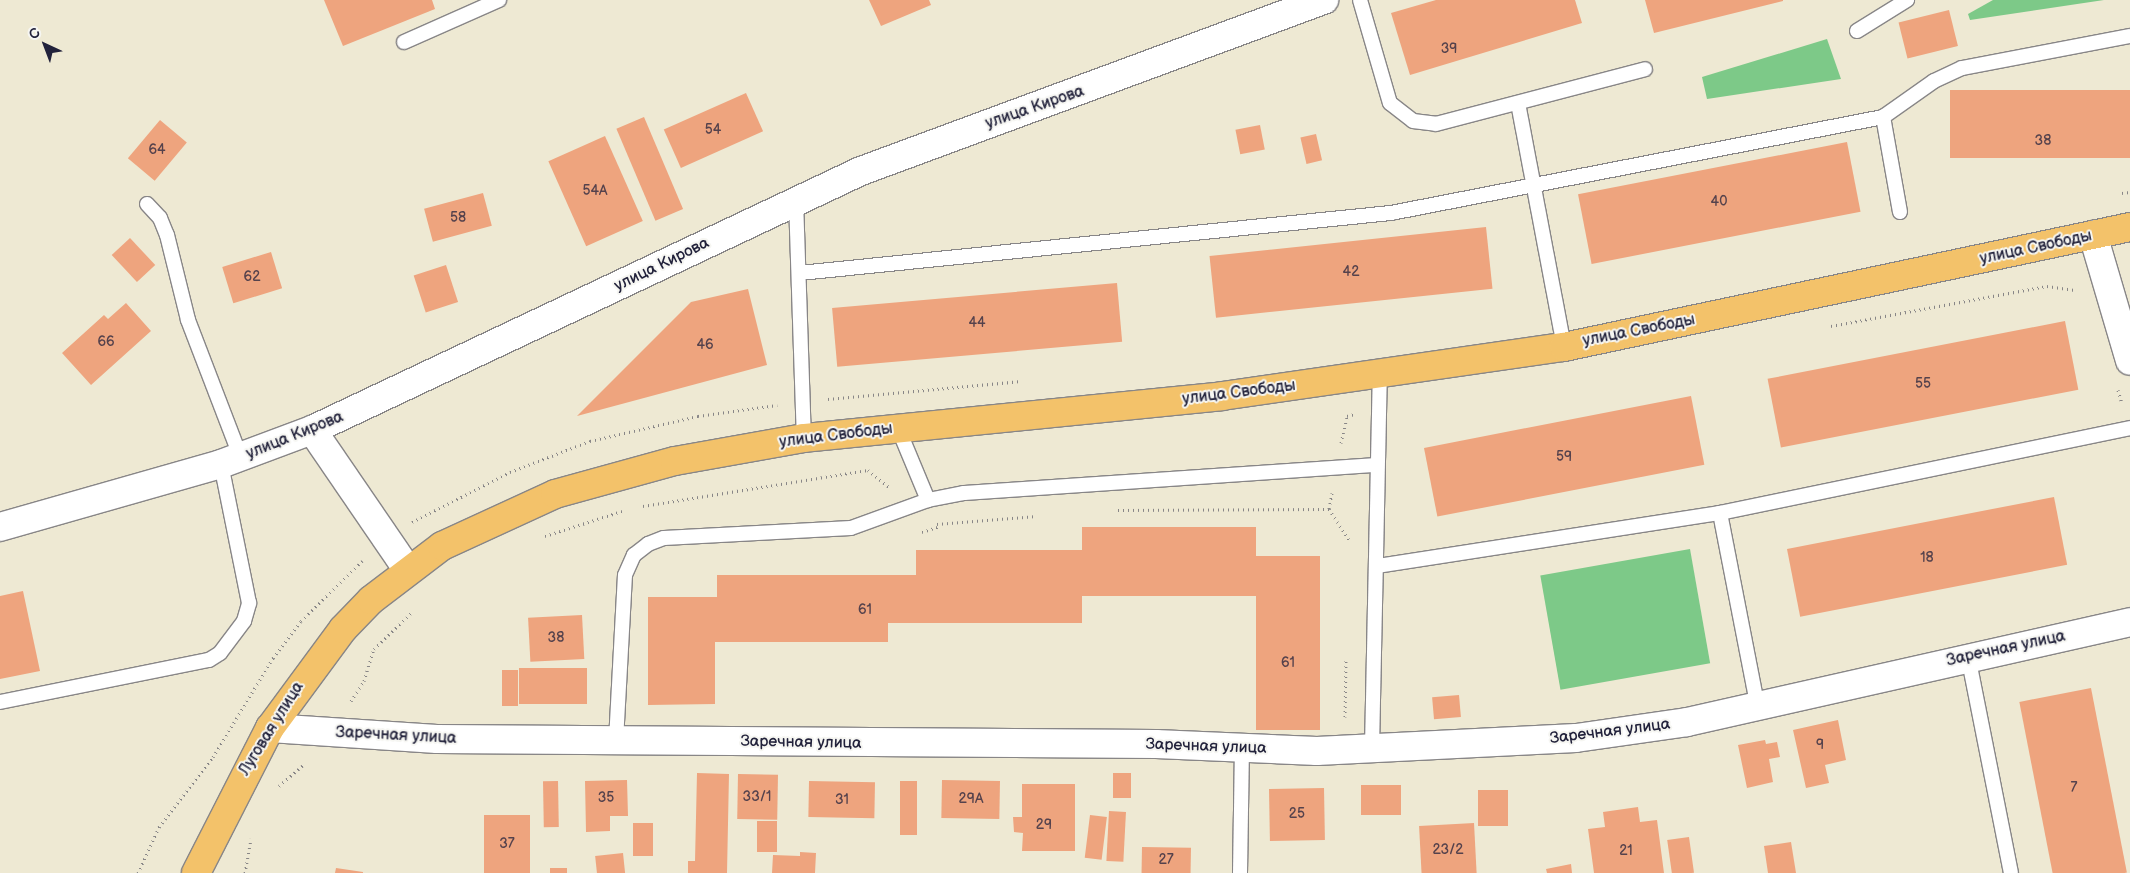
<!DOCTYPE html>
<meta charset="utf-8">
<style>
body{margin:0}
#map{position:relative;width:2130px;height:873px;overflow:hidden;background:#eee9d3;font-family:"Balsamiq Sans",sans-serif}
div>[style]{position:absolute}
.green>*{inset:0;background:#7dc988;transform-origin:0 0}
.building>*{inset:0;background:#eea47e;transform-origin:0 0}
.path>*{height:3px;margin-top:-1.5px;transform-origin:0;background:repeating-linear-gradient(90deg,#888687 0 1px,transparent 0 5px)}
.roads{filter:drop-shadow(1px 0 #888687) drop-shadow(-1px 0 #888687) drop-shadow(0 1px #888687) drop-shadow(0 -1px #888687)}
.service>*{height:14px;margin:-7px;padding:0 7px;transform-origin:7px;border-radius:7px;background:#fff}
.minor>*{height:28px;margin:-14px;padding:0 14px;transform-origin:14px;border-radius:14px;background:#fff}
.primary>*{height:28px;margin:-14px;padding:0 14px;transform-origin:14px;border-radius:14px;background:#f3c26a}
span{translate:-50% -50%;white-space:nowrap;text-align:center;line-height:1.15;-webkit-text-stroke:4px #f6f6f2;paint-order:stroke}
.number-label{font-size:14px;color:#55424c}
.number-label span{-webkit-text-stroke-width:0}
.street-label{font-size:16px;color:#22223b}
.north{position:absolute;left:20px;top:20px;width:50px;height:50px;-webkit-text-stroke:4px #f6f6f2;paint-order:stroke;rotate:317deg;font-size:14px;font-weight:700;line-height:20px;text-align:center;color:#22223b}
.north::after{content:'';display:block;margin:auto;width:18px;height:22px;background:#22223b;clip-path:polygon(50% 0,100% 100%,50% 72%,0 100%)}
</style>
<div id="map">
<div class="green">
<i style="clip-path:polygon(1993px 0,2104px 0,1970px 20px,1968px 14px)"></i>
<i style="clip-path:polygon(1827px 39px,1841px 79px,1707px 99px,1702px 77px)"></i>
<i style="left:1690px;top:549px;width:116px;height:152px;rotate:80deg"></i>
</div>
<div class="building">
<i style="clip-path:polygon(324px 0,432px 0,435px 9px,343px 46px)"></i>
<i style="clip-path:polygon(869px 0,929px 0,931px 5px,881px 26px)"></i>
<i style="clip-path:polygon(1436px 0,1575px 0,1582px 23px,1410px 75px,1391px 13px)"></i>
<i style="clip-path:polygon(1645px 0,1783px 0,1783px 1px,1654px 33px)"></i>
<i style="left:1949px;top:10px;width:37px;height:52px;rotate:76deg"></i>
<i style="left:2130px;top:90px;width:68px;height:180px;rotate:90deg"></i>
<i style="left:746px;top:93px;width:42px;height:90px;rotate:66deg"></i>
<i style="left:644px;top:117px;width:100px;height:30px;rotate:67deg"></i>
<i style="left:160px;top:120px;width:35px;height:50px;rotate:40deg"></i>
<i style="left:1260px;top:125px;width:25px;height:25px;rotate:79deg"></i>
<i style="left:1316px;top:134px;width:27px;height:16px;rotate:77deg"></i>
<i style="left:605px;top:136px;width:93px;height:62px;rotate:66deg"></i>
<i style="left:1847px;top:142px;width:71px;height:274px;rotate:79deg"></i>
<i style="left:483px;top:193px;width:34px;height:61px;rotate:75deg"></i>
<i style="left:1486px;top:227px;width:62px;height:278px;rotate:84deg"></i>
<i style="left:130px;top:238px;width:37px;height:25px;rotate:47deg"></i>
<i style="left:271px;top:252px;width:38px;height:51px;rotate:73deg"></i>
<i style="left:446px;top:265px;width:39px;height:34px;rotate:72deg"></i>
<i style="left:1117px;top:283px;width:59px;height:286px;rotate:85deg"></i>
<i style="clip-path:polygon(748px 289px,767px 365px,577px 416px,691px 302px)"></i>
<i style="clip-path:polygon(126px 303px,151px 331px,91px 385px,62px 353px,104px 315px,108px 319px)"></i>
<i style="left:2065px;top:321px;width:70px;height:303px;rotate:79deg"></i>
<i style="left:1691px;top:396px;width:70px;height:272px;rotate:79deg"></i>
<i style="left:2054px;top:497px;width:69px;height:272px;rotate:79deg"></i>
<i style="clip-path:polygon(1082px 527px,1256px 527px,1256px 556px,1320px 556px,1320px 730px,1256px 730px,1256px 596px,1082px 596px,1082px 623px,888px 623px,888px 642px,715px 642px,715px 704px,648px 705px,648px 597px,717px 597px,717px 575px,916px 575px,916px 550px,1082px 550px)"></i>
<i style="clip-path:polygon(23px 591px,40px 671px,0 679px,0 596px)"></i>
<i style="left:582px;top:615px;width:44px;height:54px;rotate:87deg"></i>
<i style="left:587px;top:668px;width:36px;height:68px;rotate:90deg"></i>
<i style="left:502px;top:670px;width:16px;height:36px"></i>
<i style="left:2091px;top:688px;width:188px;height:73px;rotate:79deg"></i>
<i style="left:1459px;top:695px;width:22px;height:27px;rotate:85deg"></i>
<i style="clip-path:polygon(1838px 720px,1846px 760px,1825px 765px,1829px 783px,1806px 788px,1793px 730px)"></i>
<i style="clip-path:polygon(1765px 740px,1766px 744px,1777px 742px,1780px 757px,1769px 759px,1773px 782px,1747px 788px,1738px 745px)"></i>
<i style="clip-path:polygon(697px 773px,729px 774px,727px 873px,688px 873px,688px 861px,695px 861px)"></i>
<i style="left:1113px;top:773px;width:18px;height:25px"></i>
<i style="left:738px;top:774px;width:40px;height:45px;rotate:1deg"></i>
<i style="clip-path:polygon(627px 780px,628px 816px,610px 816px,610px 831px,586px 832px,585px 781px)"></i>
<i style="left:942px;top:780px;width:58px;height:38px;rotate:1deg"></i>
<i style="left:558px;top:781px;width:46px;height:15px;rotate:89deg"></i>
<i style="left:809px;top:781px;width:66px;height:36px;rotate:1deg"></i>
<i style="left:900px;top:781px;width:17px;height:54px"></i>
<i style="clip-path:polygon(1022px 784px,1075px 784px,1075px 851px,1022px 851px,1023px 833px,1014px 832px,1013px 817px,1022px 817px)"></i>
<i style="left:1361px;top:785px;width:40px;height:30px"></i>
<i style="left:1324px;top:788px;width:52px;height:55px;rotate:89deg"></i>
<i style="left:1478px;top:790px;width:30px;height:36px"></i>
<i style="clip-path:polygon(1638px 807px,1640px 822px,1657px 820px,1664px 873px,1594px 873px,1588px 829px,1605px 827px,1603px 812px)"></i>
<i style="left:1109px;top:811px;width:17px;height:50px;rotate:3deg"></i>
<i style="left:484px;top:815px;width:46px;height:58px"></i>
<i style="left:1090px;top:815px;width:17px;height:43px;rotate:7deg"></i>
<i style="left:757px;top:821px;width:20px;height:31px"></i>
<i style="left:633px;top:823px;width:20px;height:33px"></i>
<i style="left:1474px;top:823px;width:50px;height:55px;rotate:87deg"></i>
<i style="left:1689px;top:837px;width:36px;height:22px;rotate:82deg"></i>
<i style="clip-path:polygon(1791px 842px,1796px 873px,1768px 873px,1764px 846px)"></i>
<i style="left:1142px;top:847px;width:49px;height:26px;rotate:1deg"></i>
<i style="clip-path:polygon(800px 852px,816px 853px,815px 873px,772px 873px,773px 855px,800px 856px)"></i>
<i style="left:623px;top:853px;width:20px;height:28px;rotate:84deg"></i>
<i style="clip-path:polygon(1571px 864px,1572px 873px,1547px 873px,1546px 869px)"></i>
<i style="clip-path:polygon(336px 868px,363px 872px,363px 873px,335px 873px)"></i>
<i style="left:550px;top:868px;width:17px;height:5px"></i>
</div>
<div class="path">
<i style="left:2122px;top:193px;width:8px;rotate:-7deg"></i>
<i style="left:1831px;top:326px;width:220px;rotate:-10.5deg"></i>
<i style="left:2047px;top:286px;width:28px;rotate:8deg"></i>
<i style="left:2118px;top:390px;width:14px;rotate:73deg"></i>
<i style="left:828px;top:399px;width:194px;rotate:-5.3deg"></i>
<i style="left:1341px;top:443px;width:28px;rotate:-77deg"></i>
<i style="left:1347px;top:416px;width:8px;rotate:-14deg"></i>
<i style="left:1332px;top:493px;width:16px;rotate:101deg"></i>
<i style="left:1329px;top:509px;width:37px;rotate:57deg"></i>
<i style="left:643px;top:506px;width:228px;rotate:-9.1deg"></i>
<i style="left:868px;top:470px;width:28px;rotate:39deg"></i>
<i style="left:1118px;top:510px;width:211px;rotate:-0.3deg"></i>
<i style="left:412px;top:522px;width:110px;rotate:-27deg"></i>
<i style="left:510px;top:472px;width:86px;rotate:-21.2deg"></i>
<i style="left:590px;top:441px;width:111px;rotate:-13deg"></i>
<i style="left:698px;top:416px;width:80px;rotate:-7.9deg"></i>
<i style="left:937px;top:524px;width:100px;rotate:-4.6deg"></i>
<i style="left:922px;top:532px;width:19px;rotate:-18deg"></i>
<i style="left:545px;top:536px;width:81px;rotate:-18deg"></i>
<i style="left:351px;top:701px;width:24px;rotate:-57deg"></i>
<i style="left:364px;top:681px;width:34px;rotate:-73deg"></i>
<i style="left:374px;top:649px;width:53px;rotate:-44.2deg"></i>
<i style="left:1345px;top:717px;width:58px;rotate:-89deg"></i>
<i style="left:279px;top:786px;width:33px;rotate:-41deg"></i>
<i style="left:138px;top:873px;width:51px;rotate:-65.5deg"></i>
<i style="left:159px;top:827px;width:88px;rotate:-52.4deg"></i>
<i style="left:213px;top:757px;width:116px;rotate:-58.8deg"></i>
<i style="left:273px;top:658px;width:46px;rotate:-52.9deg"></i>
<i style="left:301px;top:621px;width:86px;rotate:-44.5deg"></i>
<i style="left:245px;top:873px;width:35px;rotate:-80deg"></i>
</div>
<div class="roads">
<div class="service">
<i style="left:1360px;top:0;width:107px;rotate:73.8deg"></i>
<i style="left:1390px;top:103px;width:29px;rotate:38deg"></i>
<i style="left:1413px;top:121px;width:23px;rotate:7deg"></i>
<i style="left:1436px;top:124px;width:216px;rotate:-14.7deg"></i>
<i style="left:1857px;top:31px;width:59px;rotate:-31.8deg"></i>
<i style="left:404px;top:42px;width:104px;rotate:-23.9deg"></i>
<i style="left:1518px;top:103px;width:248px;rotate:79.3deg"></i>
<i style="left:796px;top:200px;width:238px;rotate:88.1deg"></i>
<i style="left:147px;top:204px;width:19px;rotate:47deg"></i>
<i style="left:160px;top:218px;width:18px;rotate:68deg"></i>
<i style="left:167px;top:235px;width:88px;rotate:76.1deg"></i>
<i style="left:188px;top:320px;width:148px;rotate:69deg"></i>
<i style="left:1900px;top:212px;width:97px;rotate:-100.1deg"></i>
<i style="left:1883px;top:117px;width:62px;rotate:-35.2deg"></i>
<i style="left:1934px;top:81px;width:31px;rotate:-25deg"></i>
<i style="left:1962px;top:68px;width:171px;rotate:-10.8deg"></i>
<i style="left:800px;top:273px;width:594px;rotate:-5.8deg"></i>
<i style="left:1391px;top:213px;width:501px;rotate:-11.04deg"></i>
<i style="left:898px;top:428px;width:78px;rotate:67.4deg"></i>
<i style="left:1720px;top:513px;width:195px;rotate:79deg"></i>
<i style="left:1377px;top:566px;width:347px;rotate:-8.8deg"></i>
<i style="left:1720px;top:513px;width:419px;rotate:-11.7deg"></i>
<i style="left:1968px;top:656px;width:221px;rotate:78.8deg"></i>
<i style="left:0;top:702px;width:213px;rotate:-11.4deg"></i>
<i style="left:209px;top:660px;width:13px;rotate:-32deg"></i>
<i style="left:220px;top:653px;width:40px;rotate:-53deg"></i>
<i style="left:244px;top:621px;width:19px;rotate:-74deg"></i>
<i style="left:249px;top:603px;width:142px;rotate:-101.4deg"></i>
<i style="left:616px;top:741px;width:166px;rotate:-86.9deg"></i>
<i style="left:625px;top:575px;width:22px;rotate:-66deg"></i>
<i style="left:634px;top:555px;width:18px;rotate:-38deg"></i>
<i style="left:648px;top:544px;width:17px;rotate:-21deg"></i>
<i style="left:664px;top:538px;width:187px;rotate:-3.1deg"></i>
<i style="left:851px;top:528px;width:82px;rotate:-20deg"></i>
<i style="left:928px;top:500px;width:37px;rotate:-11deg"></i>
<i style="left:964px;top:493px;width:414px;rotate:-3.9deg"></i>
<i style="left:1372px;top:748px;width:372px;rotate:-88.8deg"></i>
<i style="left:1240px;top:873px;width:124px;rotate:-89.1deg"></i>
</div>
<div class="minor">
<i style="left:2093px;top:235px;width:131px;rotate:73.6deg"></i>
<i style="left:312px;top:430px;width:170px;rotate:55.6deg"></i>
<i style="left:0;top:527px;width:230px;rotate:-15.9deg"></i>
<i style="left:221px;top:464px;width:97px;rotate:-20.5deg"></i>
<i style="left:312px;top:430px;width:607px;rotate:-25.26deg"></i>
<i style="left:861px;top:171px;width:494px;rotate:-20.3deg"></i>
<i style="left:270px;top:728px;width:167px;rotate:3.8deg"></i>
<i style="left:437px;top:739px;width:719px;rotate:0.4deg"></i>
<i style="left:1156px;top:744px;width:161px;rotate:2.5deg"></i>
<i style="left:1317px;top:751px;width:259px;rotate:-2.9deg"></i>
<i style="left:1576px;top:738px;width:112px;rotate:-8.2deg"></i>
<i style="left:1687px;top:722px;width:454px;rotate:-12.7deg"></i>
</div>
<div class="primary">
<i style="left:196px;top:873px;width:163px;rotate:-63deg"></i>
<i style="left:270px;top:728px;width:123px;rotate:-53.6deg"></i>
<i style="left:343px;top:629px;width:40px;rotate:-46deg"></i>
<i style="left:371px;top:600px;width:89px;rotate:-37.3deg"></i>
<i style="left:442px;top:546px;width:124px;rotate:-24.7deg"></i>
<i style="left:555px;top:494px;width:124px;rotate:-15.4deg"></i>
<i style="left:675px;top:461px;width:131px;rotate:-10.1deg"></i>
<i style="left:804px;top:438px;width:420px;rotate:-5.7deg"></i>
<i style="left:1222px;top:396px;width:345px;rotate:-8.2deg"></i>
<i style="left:1564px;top:347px;width:579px;rotate:-11.97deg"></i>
</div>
</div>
<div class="number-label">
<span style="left:1449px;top:49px">39</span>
<span style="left:713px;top:130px">54</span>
<span style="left:2043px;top:141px">38</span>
<span style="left:157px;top:150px">64</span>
<span style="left:595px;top:191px">54А</span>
<span style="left:1719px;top:202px">40</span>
<span style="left:458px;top:218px">58</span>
<span style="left:1351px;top:272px">42</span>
<span style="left:252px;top:277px">62</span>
<span style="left:977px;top:323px">44</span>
<span style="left:106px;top:342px">66</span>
<span style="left:705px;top:345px">46</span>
<span style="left:1923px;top:384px">55</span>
<span style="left:1564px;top:457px">59</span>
<span style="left:1927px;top:558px">18</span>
<span style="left:865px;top:610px">61</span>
<span style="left:556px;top:638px">38</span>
<span style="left:1288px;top:663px">61</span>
<span style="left:1820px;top:745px">9</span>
<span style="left:2074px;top:788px">7</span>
<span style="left:757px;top:797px">33/1</span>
<span style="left:606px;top:798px">35</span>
<span style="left:971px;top:799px">29А</span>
<span style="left:842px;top:800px">31</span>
<span style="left:1297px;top:814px">25</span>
<span style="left:1044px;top:825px">29</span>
<span style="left:507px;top:844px">37</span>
<span style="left:1448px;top:850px">23/2</span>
<span style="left:1626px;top:851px">21</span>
<span style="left:1166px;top:860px">27</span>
</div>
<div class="street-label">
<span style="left:1035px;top:108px;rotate:-19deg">улица Кирова</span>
<span style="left:2036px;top:248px;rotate:-12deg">улица Свободы</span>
<span style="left:662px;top:265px;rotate:-26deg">улица Кирова</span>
<span style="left:1639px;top:331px;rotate:-11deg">улица Свободы</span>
<span style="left:1239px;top:393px;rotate:-7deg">улица Свободы</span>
<span style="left:295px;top:436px;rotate:-22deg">улица Кирова</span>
<span style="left:836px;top:436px;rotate:-7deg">улица Свободы</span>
<span style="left:2006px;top:649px;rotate:-12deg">Заречная улица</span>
<span style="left:272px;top:729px;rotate:-58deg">Луговая улица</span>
<span style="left:1610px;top:732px;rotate:-7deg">Заречная улица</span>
<span style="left:396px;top:736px;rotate:3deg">Заречная улица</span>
<span style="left:801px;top:743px;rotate:1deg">Заречная улица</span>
<span style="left:1206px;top:747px;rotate:2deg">Заречная улица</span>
</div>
<div class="north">С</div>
</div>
